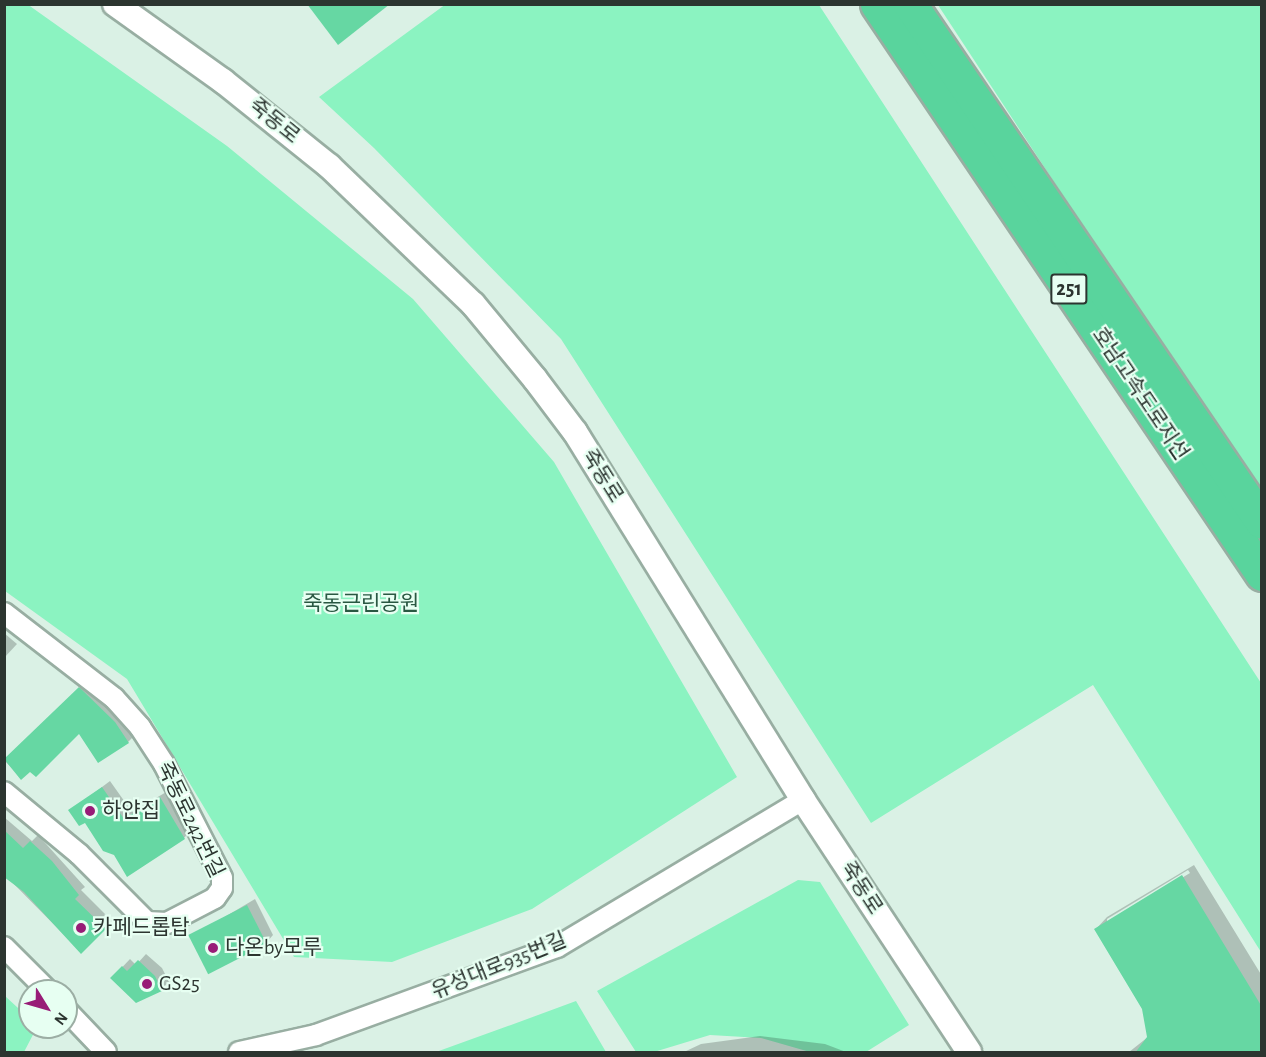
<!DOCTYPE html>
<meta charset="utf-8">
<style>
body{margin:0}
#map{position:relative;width:1266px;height:1057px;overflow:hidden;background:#daf1e5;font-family:"Alegreya Sans","Noto Sans KR",sans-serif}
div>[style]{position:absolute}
.green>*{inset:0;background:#8bf3c1}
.shadow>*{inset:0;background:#0003}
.building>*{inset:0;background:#66d7a3;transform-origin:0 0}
.roads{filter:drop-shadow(2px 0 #98aea2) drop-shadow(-2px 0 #98aea2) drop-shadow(0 2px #98aea2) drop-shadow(0 -2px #98aea2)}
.minor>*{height:20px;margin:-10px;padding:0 10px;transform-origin:10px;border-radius:10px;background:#fff}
.tertiary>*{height:24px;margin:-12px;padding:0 12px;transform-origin:12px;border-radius:12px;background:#fff}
.motorway>*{height:33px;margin:-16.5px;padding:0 16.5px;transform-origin:16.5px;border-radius:16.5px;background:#59d49d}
.dots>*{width:16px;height:16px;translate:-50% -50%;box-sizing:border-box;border:3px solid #e7fff2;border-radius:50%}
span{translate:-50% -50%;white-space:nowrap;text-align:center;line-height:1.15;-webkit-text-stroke:4.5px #e7fff2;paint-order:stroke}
.shield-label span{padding:2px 4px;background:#e7fff2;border:2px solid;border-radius:4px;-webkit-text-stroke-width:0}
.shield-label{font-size:20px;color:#2c3530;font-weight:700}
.street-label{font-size:21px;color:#2c3530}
.park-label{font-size:21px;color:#295842}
.poi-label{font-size:21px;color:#2c3530}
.left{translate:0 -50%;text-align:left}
.frame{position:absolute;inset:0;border:6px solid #2c3530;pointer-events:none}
.north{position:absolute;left:18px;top:979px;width:60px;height:60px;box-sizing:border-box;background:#e7fff2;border:2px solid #9caea4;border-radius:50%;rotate:127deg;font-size:16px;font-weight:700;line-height:24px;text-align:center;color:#2c3530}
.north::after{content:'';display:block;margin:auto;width:21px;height:27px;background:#981d77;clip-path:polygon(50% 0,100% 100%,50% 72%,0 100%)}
</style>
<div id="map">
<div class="green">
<i style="clip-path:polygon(27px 4px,227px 146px,413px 299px,554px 462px,737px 777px,532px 909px,392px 962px,294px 957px,127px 679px,5px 591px,4px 5px)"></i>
<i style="clip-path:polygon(446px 4px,819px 5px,1261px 683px,1261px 952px,1093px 685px,871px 823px,561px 339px,374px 148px,319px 97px)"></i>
<i style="clip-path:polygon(938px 5px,1261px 5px,1261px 498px)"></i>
<i style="clip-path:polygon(798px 880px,820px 882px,909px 1025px,866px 1052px,810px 1052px,761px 1038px,710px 1035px,654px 1052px,636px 1052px,597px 991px)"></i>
<i style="clip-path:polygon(5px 996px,30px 1019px,30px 1027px,37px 1027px,24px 1052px,5px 1052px)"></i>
<i style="clip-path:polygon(576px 1001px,606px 1052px,436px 1052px,511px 1025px)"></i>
</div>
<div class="shadow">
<i style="clip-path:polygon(4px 633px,17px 644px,4px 658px)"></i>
<i style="clip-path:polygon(89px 679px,137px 733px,128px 742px,80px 732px,21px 778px,5px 761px)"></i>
<i style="clip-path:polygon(110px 781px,132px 812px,168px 791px,191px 830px,184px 838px,115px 854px,85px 820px,70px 811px)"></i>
<i style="clip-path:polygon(4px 817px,32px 841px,38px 835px,85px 887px,81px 890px,112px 921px,81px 952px,4px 874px)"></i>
<i style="clip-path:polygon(evenodd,1194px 865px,1262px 976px,1262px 1052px,1129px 1052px,1148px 1037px,1143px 1008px,1096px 929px,1107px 917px,1194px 865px,1188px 870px,1190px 873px,1107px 923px,1107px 919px,1188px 870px)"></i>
<i style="clip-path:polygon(255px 899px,273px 935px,266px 943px,191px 937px)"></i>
<i style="clip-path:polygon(146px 954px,162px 968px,169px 982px,161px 989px,112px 978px,130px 959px,136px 965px)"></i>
<i style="clip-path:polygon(760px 1036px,825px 1044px,846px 1052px,684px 1052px,701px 1044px)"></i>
</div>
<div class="building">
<i style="clip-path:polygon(307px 4px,390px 4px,338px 45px)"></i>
<i style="clip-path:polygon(79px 687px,115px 722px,129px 743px,98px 763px,79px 734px,36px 777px,30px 772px,21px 780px,4px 759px)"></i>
<i style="clip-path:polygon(102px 787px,124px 819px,160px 797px,185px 839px,127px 877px,114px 855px,103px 851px,85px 823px,79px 826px,68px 810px)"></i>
<i style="clip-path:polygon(4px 830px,23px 848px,30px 841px,52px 861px,79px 895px,75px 899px,106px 929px,81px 954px,24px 892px,4px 877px)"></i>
<i style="clip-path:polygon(1182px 875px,1262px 1007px,1262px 1053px,1135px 1053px,1147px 1037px,1142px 1009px,1094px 929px)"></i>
<i style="left:247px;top:905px;width:44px;height:66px;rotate:63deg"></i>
<i style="clip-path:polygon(138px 960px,155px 976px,162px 991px,136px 1003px,110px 978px,122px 966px,127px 971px)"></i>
</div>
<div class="roads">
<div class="minor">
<i style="left:4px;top:613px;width:139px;rotate:37.7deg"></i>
<i style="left:114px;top:698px;width:39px;rotate:48deg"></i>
<i style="left:140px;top:727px;width:44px;rotate:57deg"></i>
<i style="left:164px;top:764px;width:128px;rotate:63deg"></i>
<i style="left:222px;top:878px;width:10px;rotate:90deg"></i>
<i style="left:222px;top:888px;width:12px;rotate:125deg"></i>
<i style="left:215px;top:898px;width:54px;rotate:152.5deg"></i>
<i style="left:167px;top:923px;width:20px;rotate:-177deg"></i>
<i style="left:147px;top:922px;width:96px;rotate:-135deg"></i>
<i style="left:79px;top:854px;width:97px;rotate:-140.4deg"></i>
<i style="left:4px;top:947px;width:62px;rotate:45deg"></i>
<i style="left:66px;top:1010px;width:58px;rotate:46.4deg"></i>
<i style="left:239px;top:1052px;width:79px;rotate:-12.4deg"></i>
<i style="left:316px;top:1035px;width:257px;rotate:-20.1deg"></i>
<i style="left:557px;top:947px;width:287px;rotate:-30.9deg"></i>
</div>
<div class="tertiary">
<i style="left:115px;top:4px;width:133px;rotate:35.5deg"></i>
<i style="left:223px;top:81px;width:136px;rotate:38.7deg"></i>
<i style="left:329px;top:166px;width:199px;rotate:43.8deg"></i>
<i style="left:473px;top:304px;width:97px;rotate:50.4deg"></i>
<i style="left:535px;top:379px;width:66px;rotate:53deg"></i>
<i style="left:575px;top:432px;width:433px;rotate:58.2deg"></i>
<i style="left:803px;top:800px;width:302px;rotate:56.6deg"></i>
</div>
<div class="motorway">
<i style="left:877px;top:4px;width:688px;rotate:55.96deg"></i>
<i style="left:910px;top:4px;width:626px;rotate:55.8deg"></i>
</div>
</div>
<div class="dots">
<i style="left:90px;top:811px;background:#981d77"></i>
<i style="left:81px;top:928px;background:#981d77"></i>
<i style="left:213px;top:948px;background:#981d77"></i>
<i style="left:147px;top:984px;background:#981d77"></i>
</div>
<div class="shield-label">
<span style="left:1069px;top:289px">251</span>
</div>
<div class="street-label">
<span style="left:274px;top:121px;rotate:39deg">죽동로</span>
<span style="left:1140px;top:394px;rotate:56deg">호남고속도로지선</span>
<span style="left:602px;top:476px;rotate:58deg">죽동로</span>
<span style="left:190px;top:820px;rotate:64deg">죽동로242번길</span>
<span style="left:861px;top:888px;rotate:57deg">죽동로</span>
<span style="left:499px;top:966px;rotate:-22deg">유성대로935번길</span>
</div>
<div class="park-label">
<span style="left:361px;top:604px">죽동근린공원</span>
</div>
<div class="poi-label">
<span class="left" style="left:102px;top:811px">하얀집</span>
<span class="left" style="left:93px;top:928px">카페드롭탑</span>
<span class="left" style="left:225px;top:948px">다온by모루</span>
<span class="left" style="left:159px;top:984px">GS25</span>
</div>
<div class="frame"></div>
<div class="north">N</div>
</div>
